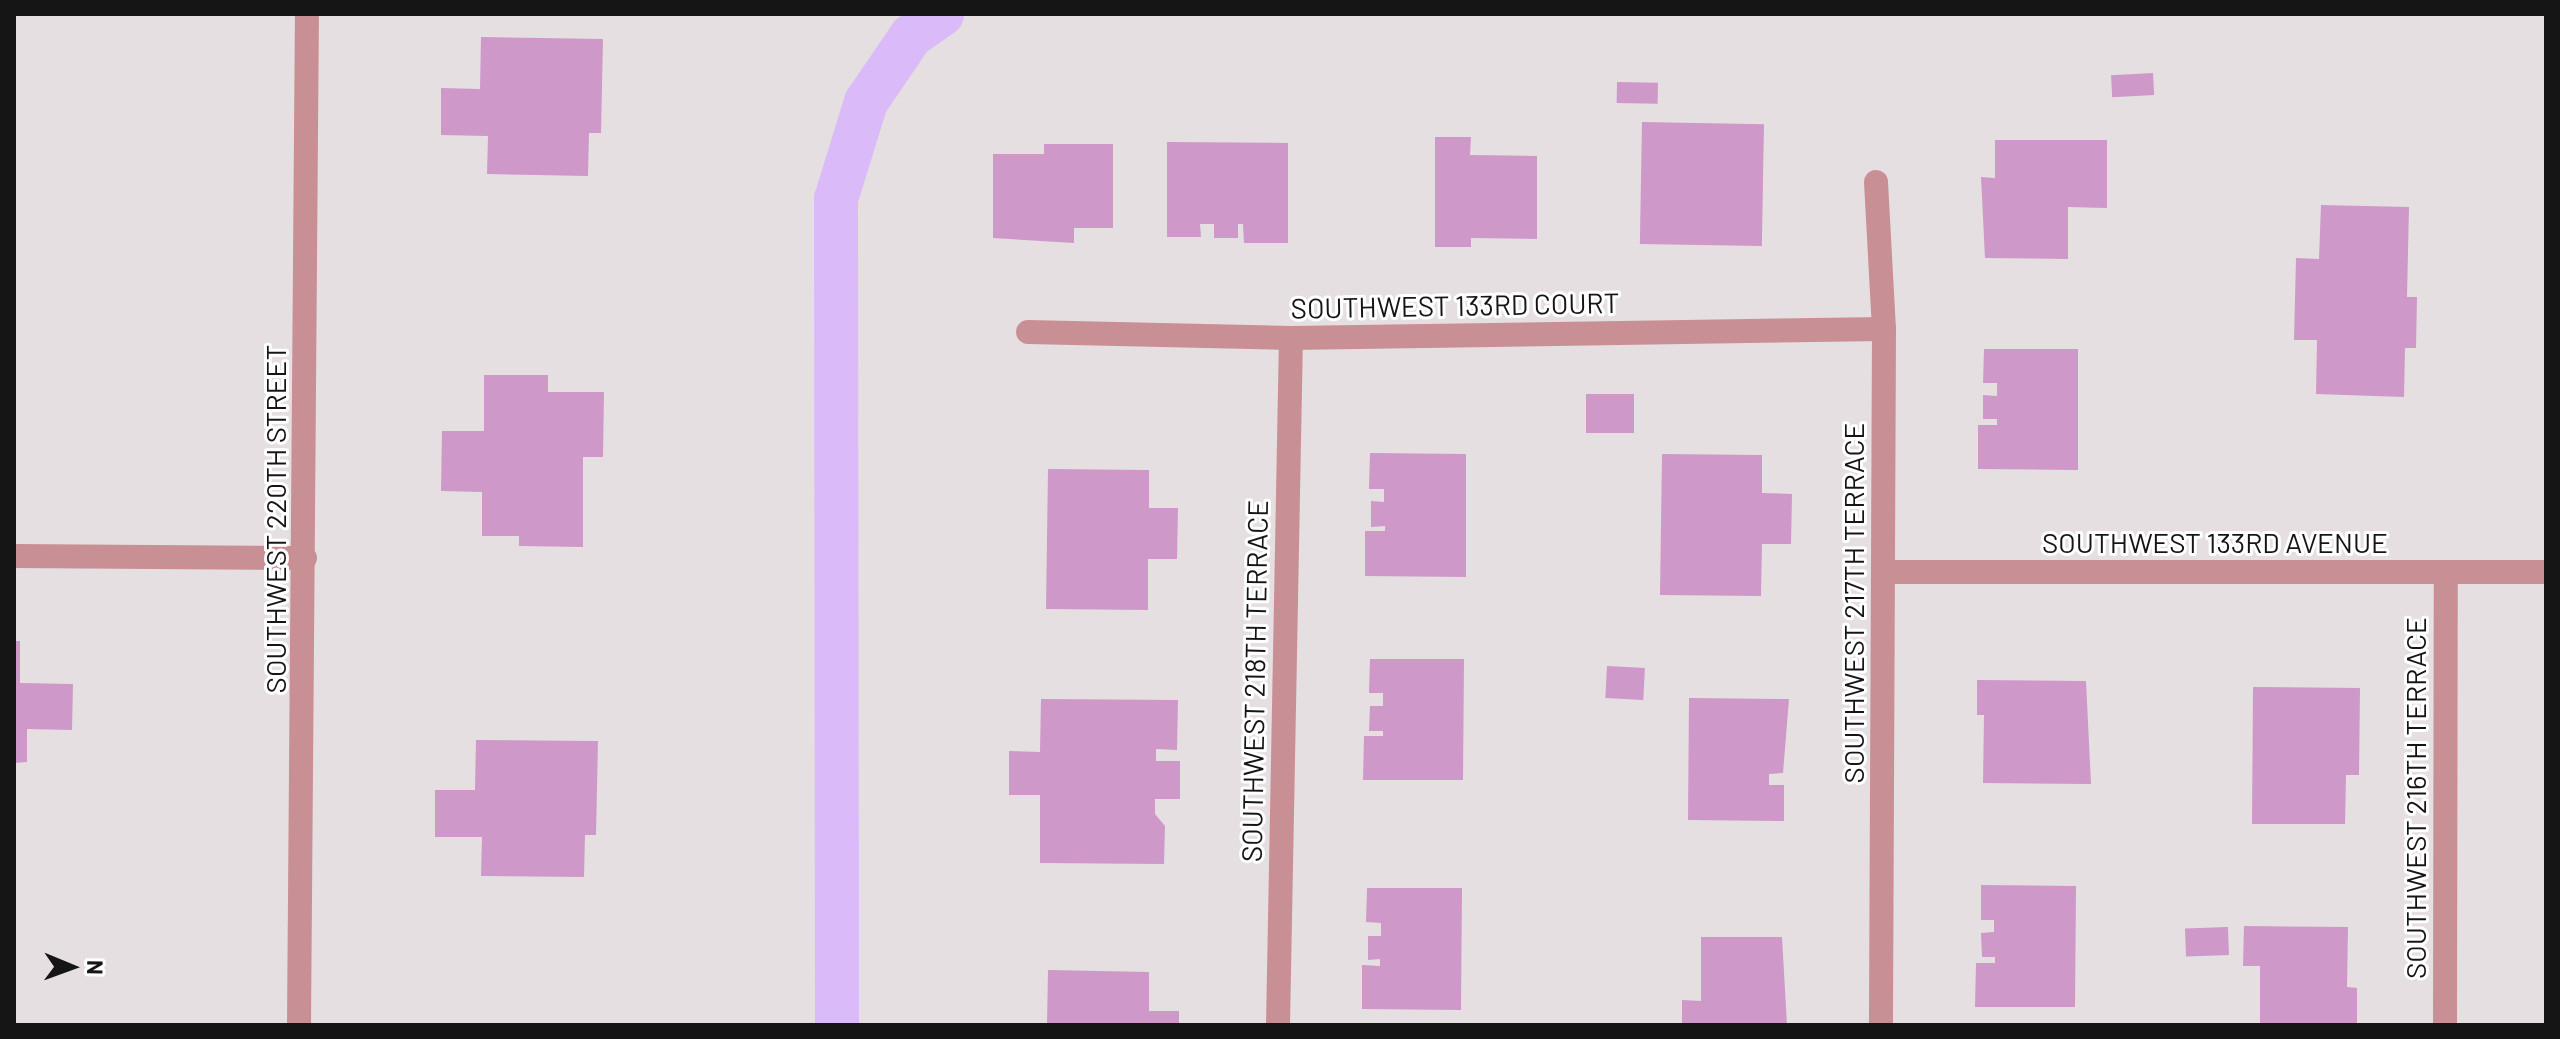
<!DOCTYPE html>
<style>
body{margin:0}
#map{position:relative;width:2560px;height:1039px;overflow:hidden;background:#e5dfe1;font-family:Barlow,sans-serif}
div>[style]{position:absolute}
.canal>*{height:44px;margin:-22px;padding:0 22px;transform-origin:22px;border-radius:22px;background:#dabaf8}
.building>*{inset:0;background:#ce98c9;transform-origin:0 0}
.minor>*{height:24px;margin:-12px;padding:0 12px;transform-origin:12px;border-radius:12px;background:#c89094}
span{translate:-50% -50%;white-space:nowrap;text-align:center;line-height:1.15;-webkit-text-stroke:6px #fff;paint-order:stroke}
.street-label{font-size:28px;color:#161515}
.frame{position:absolute;inset:0;border:16px solid #161515;pointer-events:none}
.north{position:absolute;left:32px;top:927px;width:80px;height:80px;-webkit-text-stroke:6px #fff;paint-order:stroke;rotate:91deg;font-size:22px;font-weight:700;line-height:32px;text-align:center;color:#161515}
.north::after{content:'';display:block;margin:auto;width:28px;height:36px;background:#161515;clip-path:polygon(50% 0,100% 100%,50% 72%,0 100%)}
</style>
<div id="map">
<div class="canal">
<i style="left:837px;top:1025px;width:826px;rotate:-90.07deg"></i>
<i style="left:836px;top:199px;width:102px;rotate:-72.8deg"></i>
<i style="left:866px;top:102px;width:80px;rotate:-55.7deg"></i>
<i style="left:911px;top:36px;width:38px;rotate:-35deg"></i>
</div>
<div class="building">
<i style="clip-path:polygon(481px 37px,603px 39px,601px 133px,589px 133px,588px 176px,487px 174px,488px 136px,441px 135px,441px 88px,480px 89px)"></i>
<i style="left:2153px;top:73px;width:22px;height:42px;rotate:87deg"></i>
<i style="left:1617px;top:82px;width:41px;height:21px;rotate:1deg"></i>
<i style="left:1642px;top:122px;width:122px;height:122px;rotate:1deg"></i>
<i style="clip-path:polygon(1435px 137px,1471px 137px,1470px 155px,1537px 156px,1537px 239px,1471px 238px,1471px 247px,1435px 247px)"></i>
<i style="clip-path:polygon(1995px 140px,2107px 140px,2107px 208px,2068px 207px,2068px 259px,1985px 258px,1981px 177px,1995px 178px)"></i>
<i style="clip-path:polygon(1167px 142px,1288px 143px,1288px 243px,1244px 243px,1243px 224px,1238px 224px,1238px 238px,1214px 238px,1214px 224px,1200px 224px,1201px 237px,1167px 237px)"></i>
<i style="clip-path:polygon(1044px 144px,1113px 144px,1113px 228px,1074px 228px,1074px 243px,993px 238px,993px 154px,1044px 154px)"></i>
<i style="clip-path:polygon(2321px 205px,2409px 207px,2407px 297px,2417px 297px,2416px 348px,2405px 348px,2404px 397px,2316px 394px,2317px 340px,2294px 340px,2296px 258px,2319px 259px)"></i>
<i style="clip-path:polygon(1984px 349px,2078px 349px,2078px 470px,1978px 469px,1978px 425px,1997px 425px,1997px 419px,1983px 419px,1983px 395px,1997px 396px,1997px 383px,1983px 383px)"></i>
<i style="clip-path:polygon(484px 375px,548px 375px,548px 392px,604px 392px,603px 457px,583px 457px,583px 547px,519px 546px,519px 536px,482px 536px,482px 492px,441px 491px,442px 431px,484px 431px)"></i>
<i style="left:1586px;top:394px;width:48px;height:39px"></i>
<i style="clip-path:polygon(1370px 453px,1466px 454px,1466px 577px,1365px 576px,1365px 531px,1385px 531px,1385px 526px,1371px 527px,1371px 501px,1384px 502px,1384px 489px,1369px 489px)"></i>
<i style="clip-path:polygon(1662px 454px,1762px 455px,1762px 493px,1792px 494px,1791px 544px,1762px 544px,1761px 596px,1660px 595px)"></i>
<i style="clip-path:polygon(1048px 469px,1149px 470px,1149px 508px,1178px 508px,1177px 559px,1148px 559px,1148px 610px,1046px 609px)"></i>
<i style="clip-path:polygon(14px 641px,20px 641px,20px 683px,73px 684px,72px 730px,27px 729px,27px 762px,14px 763px)"></i>
<i style="clip-path:polygon(1370px 659px,1464px 659px,1463px 780px,1363px 780px,1364px 736px,1383px 736px,1383px 731px,1369px 731px,1370px 706px,1383px 706px,1383px 693px,1369px 693px)"></i>
<i style="left:1607px;top:666px;width:38px;height:32px;rotate:3deg"></i>
<i style="clip-path:polygon(1977px 680px,2086px 681px,2091px 784px,1983px 783px,1984px 715px,1977px 715px)"></i>
<i style="clip-path:polygon(2253px 687px,2360px 688px,2359px 775px,2346px 775px,2345px 824px,2252px 824px)"></i>
<i style="clip-path:polygon(1689px 698px,1789px 699px,1783px 773px,1769px 774px,1769px 785px,1784px 785px,1784px 821px,1688px 820px)"></i>
<i style="clip-path:polygon(1041px 699px,1178px 700px,1177px 750px,1156px 749px,1156px 761px,1180px 761px,1180px 799px,1155px 799px,1155px 814px,1165px 826px,1164px 864px,1040px 863px,1040px 795px,1009px 795px,1009px 751px,1040px 752px)"></i>
<i style="clip-path:polygon(476px 740px,598px 741px,596px 835px,585px 835px,584px 877px,481px 876px,482px 837px,435px 837px,435px 790px,475px 790px)"></i>
<i style="clip-path:polygon(1981px 885px,2076px 886px,2075px 1007px,1975px 1007px,1976px 963px,1995px 963px,1995px 957px,1982px 957px,1981px 933px,1994px 932px,1994px 920px,1981px 920px)"></i>
<i style="clip-path:polygon(1367px 888px,1462px 888px,1461px 1010px,1362px 1009px,1362px 965px,1380px 966px,1380px 959px,1368px 960px,1368px 936px,1381px 936px,1381px 923px,1366px 922px)"></i>
<i style="clip-path:polygon(2244px 926px,2348px 927px,2347px 987px,2357px 988px,2357px 1025px,2260px 1025px,2260px 966px,2243px 966px)"></i>
<i style="left:2228px;top:927px;width:28px;height:43px;rotate:88deg"></i>
<i style="clip-path:polygon(1701px 937px,1782px 937px,1787px 1025px,1682px 1025px,1682px 1000px,1701px 1001px)"></i>
<i style="clip-path:polygon(1048px 970px,1149px 972px,1149px 1011px,1179px 1011px,1179px 1025px,1047px 1025px)"></i>
</div>
<div class="minor">
<i style="left:1876px;top:182px;width:147px;rotate:86.9deg"></i>
<i style="left:1884px;top:329px;width:696px;rotate:90.25deg"></i>
<i style="left:1028px;top:332px;width:263px;rotate:1.3deg"></i>
<i style="left:1291px;top:338px;width:593px;rotate:-0.87deg"></i>
<i style="left:14px;top:556px;width:291px;rotate:0.4deg"></i>
<i style="left:1884px;top:572px;width:662px"></i>
<i style="left:299px;top:1025px;width:1011px;rotate:-89.55deg"></i>
<i style="left:1278px;top:1025px;width:687px;rotate:-88.92deg"></i>
<i style="left:2445px;top:1025px;width:453px;rotate:-89.9deg"></i>
</div>
<div class="street-label">
<span style="left:1455px;top:305px;rotate:-1deg">SOUTHWEST 133RD COURT</span>
<span style="left:275px;top:519px;rotate:-90deg">SOUTHWEST 220TH STREET</span>
<span style="left:2215px;top:542px">SOUTHWEST 133RD AVENUE</span>
<span style="left:1853px;top:603px;rotate:-90deg">SOUTHWEST 217TH TERRACE</span>
<span style="left:1254px;top:681px;rotate:-89deg">SOUTHWEST 218TH TERRACE</span>
<span style="left:2415px;top:798px;rotate:-90deg">SOUTHWEST 216TH TERRACE</span>
</div>
<div class="frame"></div>
<div class="north">N</div>
</div>
